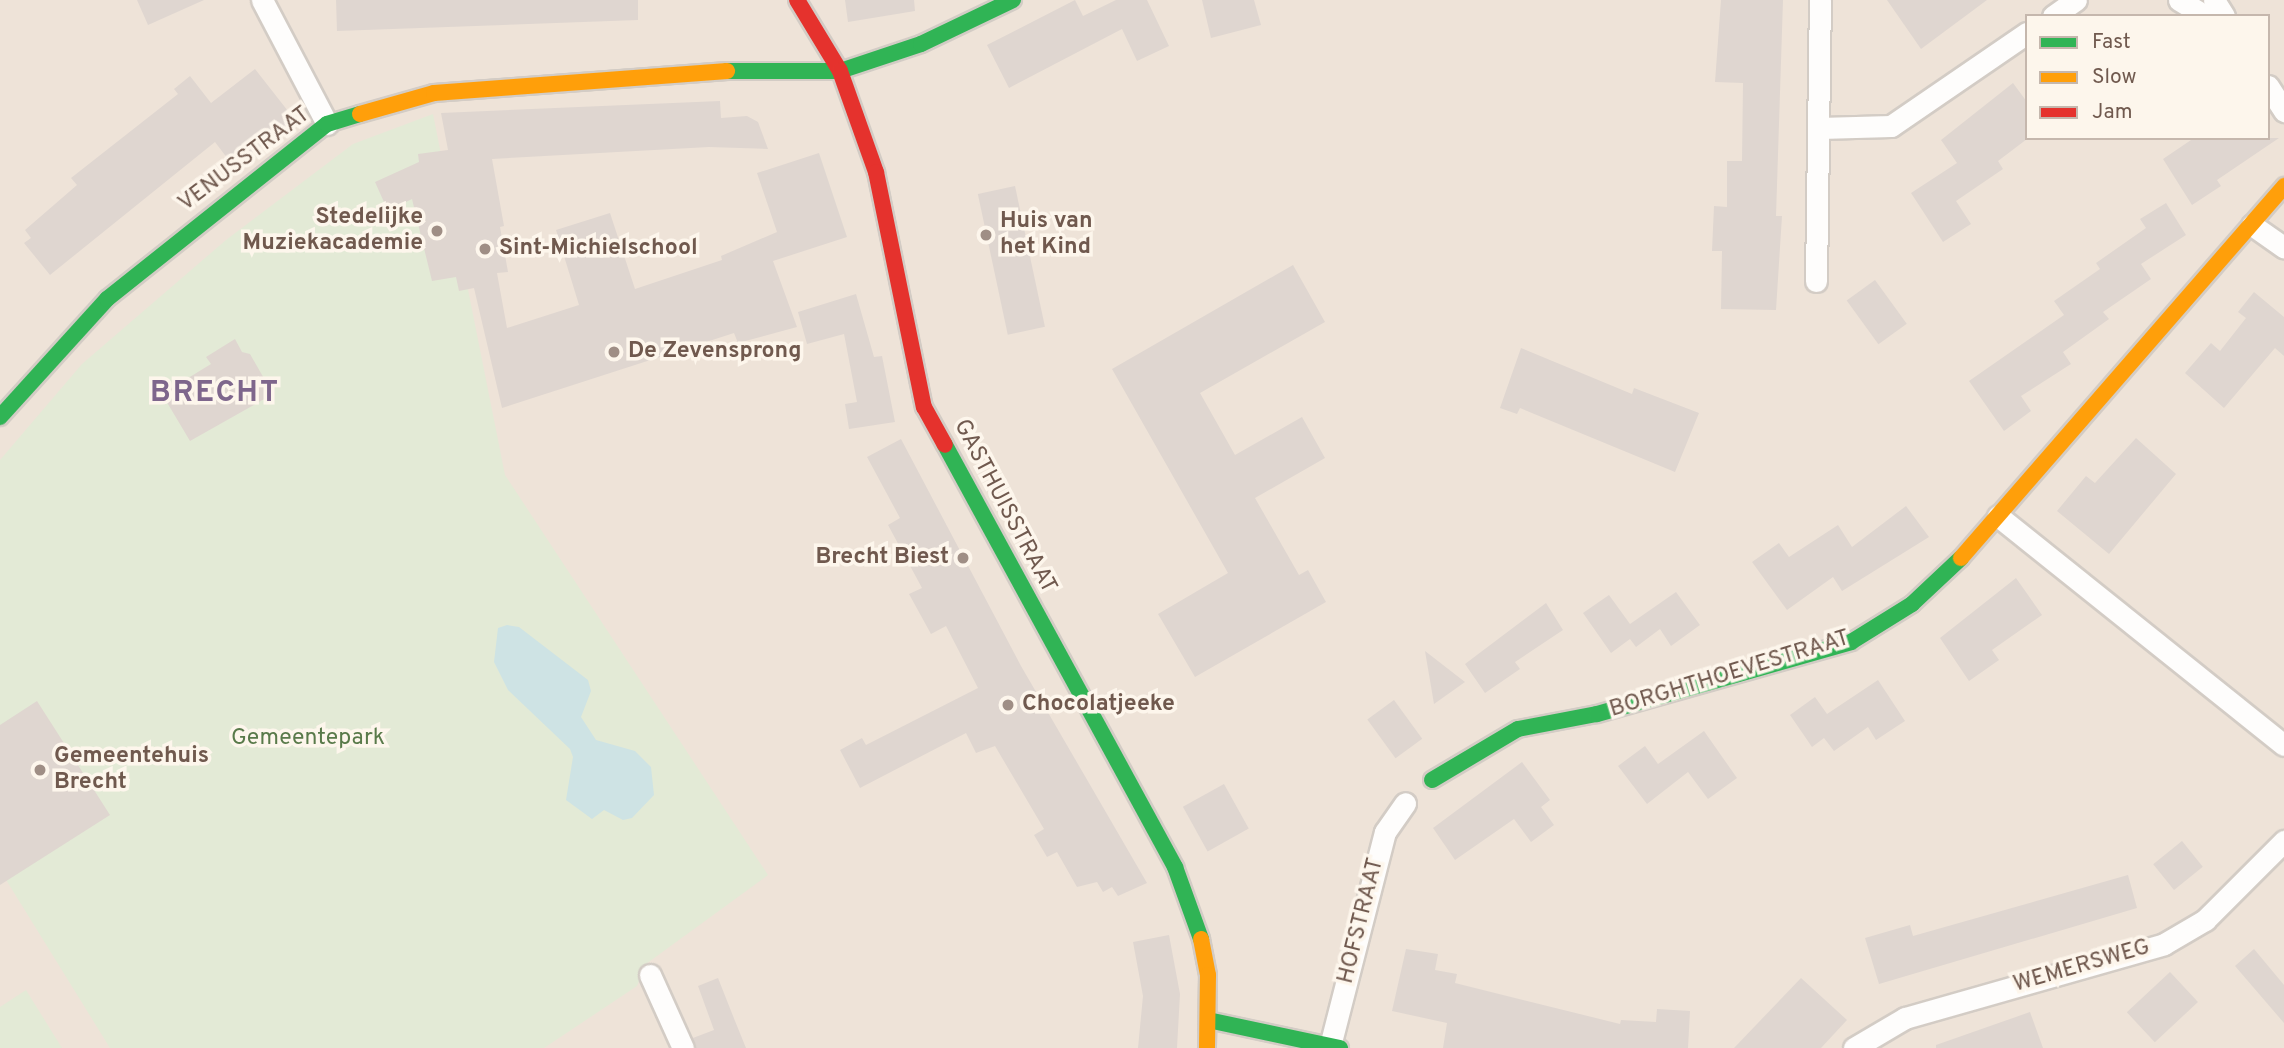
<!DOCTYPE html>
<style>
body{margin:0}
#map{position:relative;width:2284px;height:1048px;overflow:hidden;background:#f6f0ea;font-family:Overpass,sans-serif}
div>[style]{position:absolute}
.residential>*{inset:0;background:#eee3d8}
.green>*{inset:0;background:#e3ead6}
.water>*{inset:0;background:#cee3e4}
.building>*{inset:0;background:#dfd6d0;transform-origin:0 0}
.roads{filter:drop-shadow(2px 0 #d3ccc5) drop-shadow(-2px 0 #d3ccc5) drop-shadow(0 2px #d3ccc5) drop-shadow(0 -2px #d3ccc5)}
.street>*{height:21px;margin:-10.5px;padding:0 10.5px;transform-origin:10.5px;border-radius:10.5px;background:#fefdfc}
.fast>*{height:16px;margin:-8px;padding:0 8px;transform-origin:8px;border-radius:8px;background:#30b455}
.slow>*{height:16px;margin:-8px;padding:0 8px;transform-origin:8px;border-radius:8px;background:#ff9f0a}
.jam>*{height:16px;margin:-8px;padding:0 8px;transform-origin:8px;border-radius:8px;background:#e5322d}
.dots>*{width:19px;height:19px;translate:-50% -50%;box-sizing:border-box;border:4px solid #fdf6ec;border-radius:50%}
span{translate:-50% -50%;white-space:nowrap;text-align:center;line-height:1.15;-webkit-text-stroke:7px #fdf6ec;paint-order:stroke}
.street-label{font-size:23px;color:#70594e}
.poi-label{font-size:23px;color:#70594e;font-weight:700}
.right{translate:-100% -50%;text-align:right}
.left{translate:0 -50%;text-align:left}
.park-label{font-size:23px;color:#597a4a}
.district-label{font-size:30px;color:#7e668c;font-weight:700;letter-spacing:2px}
.legend{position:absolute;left:2025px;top:14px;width:245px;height:126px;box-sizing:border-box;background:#fdf6ec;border:2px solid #c5b7ad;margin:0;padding:9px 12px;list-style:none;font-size:21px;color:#70594e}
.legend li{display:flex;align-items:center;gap:14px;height:35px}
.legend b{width:35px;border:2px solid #c5b7ad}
</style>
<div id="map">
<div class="residential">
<i style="clip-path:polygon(evenodd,0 0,2284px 0,2284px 1048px,0 1048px,0 0,2027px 16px,2268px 16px,2268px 138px,2027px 138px,2027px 16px)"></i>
</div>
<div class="green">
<i style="clip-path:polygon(433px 114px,505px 475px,768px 875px,646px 964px,637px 986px,544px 1048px,110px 1048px,0 870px,0 460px,82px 364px,226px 240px,353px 144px)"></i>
<i style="clip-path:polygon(26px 990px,62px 1048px,0 1048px,0 1007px)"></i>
</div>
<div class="water">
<i style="clip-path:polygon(507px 625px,519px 627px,588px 680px,591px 691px,581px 717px,596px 740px,635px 751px,651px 767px,654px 795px,632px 818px,623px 820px,604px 810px,592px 819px,566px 800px,573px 757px,570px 749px,508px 690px,494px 662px,498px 628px)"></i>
</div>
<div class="building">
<i style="clip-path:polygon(137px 0,204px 0,148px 25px)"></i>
<i style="clip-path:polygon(336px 0,638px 0,638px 20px,337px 31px)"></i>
<i style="clip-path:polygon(845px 0,914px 0,915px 11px,848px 22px)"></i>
<i style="clip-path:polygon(1075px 0,1083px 16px,1116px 0,1147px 0,1169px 46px,1137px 61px,1122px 29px,1009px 88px,987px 45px)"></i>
<i style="clip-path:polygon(1202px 0,1254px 0,1261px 25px,1211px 38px)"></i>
<i style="clip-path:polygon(1721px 0,1783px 0,1776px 216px,1782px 216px,1776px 310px,1721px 309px,1722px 251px,1712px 251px,1714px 206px,1727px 207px,1727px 161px,1742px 161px,1743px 83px,1715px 82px)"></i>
<i style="clip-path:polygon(1887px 0,1987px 0,1921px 49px)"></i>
<i style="clip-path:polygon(255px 69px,295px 120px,234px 167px,215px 142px,50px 275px,24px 243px,31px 238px,25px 230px,77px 185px,71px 178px,178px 94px,174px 89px,190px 76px,211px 103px)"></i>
<i style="clip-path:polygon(2013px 83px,2027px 102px,2027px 139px,1998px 161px,2003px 169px,1956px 201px,1971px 224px,1943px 242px,1911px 193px,1957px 163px,1941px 140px)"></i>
<i style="clip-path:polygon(720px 101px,721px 118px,747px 116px,758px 122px,768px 149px,709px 147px,492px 159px,504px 226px,500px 227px,508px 272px,497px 273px,507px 328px,579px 305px,556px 230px,610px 213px,635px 289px,722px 260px,721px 256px,777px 232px,757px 173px,819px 153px,847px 237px,773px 261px,797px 327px,738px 343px,734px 333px,502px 408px,474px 288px,459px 291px,456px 277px,432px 281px,412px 199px,388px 211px,375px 182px,419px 162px,418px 154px,448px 150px,441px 113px)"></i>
<i style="clip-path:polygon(2194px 138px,2279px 138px,2217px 180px,2221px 186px,2192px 205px,2163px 159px)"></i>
<i style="left:1015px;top:186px;width:144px;height:38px;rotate:78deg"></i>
<i style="clip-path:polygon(2166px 203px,2186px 235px,2141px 264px,2151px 279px,2103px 312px,2109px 319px,2063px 352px,2071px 364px,2021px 396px,2031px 411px,2004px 431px,1969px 381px,2064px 315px,2054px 301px,2100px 269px,2096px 263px,2146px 228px,2140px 219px)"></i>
<i style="clip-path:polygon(1293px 265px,1325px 322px,1200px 393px,1235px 455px,1302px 417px,1325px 458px,1255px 498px,1299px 575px,1308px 570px,1326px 602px,1195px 677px,1158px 614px,1228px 573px,1112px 369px)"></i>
<i style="left:1875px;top:280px;width:54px;height:35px;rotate:54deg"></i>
<i style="clip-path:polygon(2254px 292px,2284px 317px,2284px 356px,2275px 348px,2224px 408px,2185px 373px,2211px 343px,2220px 351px,2246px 318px,2238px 312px)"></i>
<i style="clip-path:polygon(856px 294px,874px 357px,882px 356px,895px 422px,849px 429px,845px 404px,857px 402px,844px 334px,807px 344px,798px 312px)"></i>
<i style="clip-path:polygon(235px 339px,242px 352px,250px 354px,273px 394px,190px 441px,162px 394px,211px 364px,206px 357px)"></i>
<i style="clip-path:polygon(1521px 348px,1632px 394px,1634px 388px,1699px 413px,1675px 472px,1520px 408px,1517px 414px,1500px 408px)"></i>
<i style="clip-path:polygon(2136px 438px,2176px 474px,2109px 554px,2057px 511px,2086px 476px,2095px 483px)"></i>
<i style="clip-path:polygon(901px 439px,1021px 666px,1147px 883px,1118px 896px,1112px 887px,1103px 892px,1097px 882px,1077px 887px,1057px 852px,1047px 857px,1034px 835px,1044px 829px,995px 746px,976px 753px,966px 733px,860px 788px,840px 750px,862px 738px,866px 745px,978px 688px,946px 626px,931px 634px,909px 594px,922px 588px,888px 525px,900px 518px,867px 457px)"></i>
<i style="clip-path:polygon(1906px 506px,1929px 537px,1842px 591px,1833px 577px,1787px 610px,1752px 562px,1779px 543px,1789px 557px,1838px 525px,1852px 547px)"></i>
<i style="clip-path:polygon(2016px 578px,2042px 615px,1992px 650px,1999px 660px,1969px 681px,1940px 638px)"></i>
<i style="clip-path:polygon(1676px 592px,1700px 625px,1671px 646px,1660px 629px,1636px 647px,1630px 639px,1611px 653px,1583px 613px,1609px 595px,1630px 624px)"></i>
<i style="clip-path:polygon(1546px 603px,1563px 630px,1515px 662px,1520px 669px,1485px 693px,1465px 664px)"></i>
<i style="clip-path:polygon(1425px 651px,1465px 682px,1434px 704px)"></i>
<i style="clip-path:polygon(1878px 680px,1905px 721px,1876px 740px,1868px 727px,1834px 751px,1824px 738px,1812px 747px,1790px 715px,1815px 697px,1827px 714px)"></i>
<i style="left:1394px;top:700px;width:48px;height:33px;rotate:54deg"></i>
<i style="clip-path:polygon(37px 701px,110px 815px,0 885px,0 725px)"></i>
<i style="clip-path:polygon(1704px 731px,1737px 778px,1708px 799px,1688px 772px,1647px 804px,1618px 766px,1645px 746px,1658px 764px)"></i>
<i style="clip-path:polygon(1522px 762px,1550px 800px,1541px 807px,1554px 825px,1531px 842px,1514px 819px,1455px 860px,1433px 828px)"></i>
<i style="left:1224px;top:784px;width:51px;height:47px;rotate:61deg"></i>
<i style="left:2182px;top:841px;width:33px;height:37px;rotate:51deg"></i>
<i style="clip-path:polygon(2128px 875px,2137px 908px,1879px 984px,1865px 938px,1910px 925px,1913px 936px)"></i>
<i style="clip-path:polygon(1169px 935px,1180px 994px,1177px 1048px,1138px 1048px,1143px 996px,1133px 942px)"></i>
<i style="clip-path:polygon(1406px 949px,1438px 954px,1435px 970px,1457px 974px,1455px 983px,1620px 1024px,1621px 1020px,1656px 1022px,1657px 1009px,1690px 1011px,1688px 1048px,1443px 1048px,1447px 1023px,1392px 1011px)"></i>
<i style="clip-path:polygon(2254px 949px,2284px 985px,2284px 1023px,2235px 966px)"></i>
<i style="left:2170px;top:972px;width:41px;height:59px;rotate:47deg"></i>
<i style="clip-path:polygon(718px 978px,735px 1021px,746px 1048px,696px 1048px,693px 1038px,714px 1030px,698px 986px)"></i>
<i style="clip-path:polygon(1801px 978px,1847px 1020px,1821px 1048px,1734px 1048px)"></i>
<i style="clip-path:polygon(2030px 1012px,2043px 1048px,1936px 1048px,1936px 1045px)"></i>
</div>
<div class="roads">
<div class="street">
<i style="left:262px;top:0;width:140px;rotate:62.3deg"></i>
<i style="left:2179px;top:0;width:31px;rotate:31deg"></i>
<i style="left:2214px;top:0;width:19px;rotate:58deg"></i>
<i style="left:2053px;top:16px;width:28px;rotate:-35deg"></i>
<i style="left:2268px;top:86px;width:30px;rotate:57deg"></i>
<i style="left:1820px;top:128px;width:71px;rotate:-1.6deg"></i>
<i style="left:1891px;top:126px;width:165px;rotate:-34.4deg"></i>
<i style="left:2252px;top:225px;width:39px;rotate:35deg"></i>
<i style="left:1816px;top:281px;width:281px;rotate:-89.2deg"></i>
<i style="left:1998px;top:516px;width:366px;rotate:38.7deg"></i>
<i style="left:650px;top:975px;width:80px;rotate:65.7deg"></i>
<i style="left:1330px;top:1046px;width:221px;rotate:-75.6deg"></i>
<i style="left:1385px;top:832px;width:35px;rotate:-55deg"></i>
<i style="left:1854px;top:1048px;width:59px;rotate:-30.5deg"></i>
<i style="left:1905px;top:1018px;width:269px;rotate:-15.9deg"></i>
<i style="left:2164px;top:944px;width:48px;rotate:-30.3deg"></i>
<i style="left:2205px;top:920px;width:112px;rotate:-45deg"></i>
</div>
<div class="fast">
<i style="left:727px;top:71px;width:113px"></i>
<i style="left:840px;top:71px;width:85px;rotate:-18.4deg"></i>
<i style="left:921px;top:44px;width:102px;rotate:-25.6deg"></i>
<i style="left:0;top:417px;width:159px;rotate:-47.8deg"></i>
<i style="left:107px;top:299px;width:281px;rotate:-38.5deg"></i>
<i style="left:327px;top:124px;width:34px;rotate:-17deg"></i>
<i style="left:945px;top:445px;width:481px;rotate:61.4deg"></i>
<i style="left:1175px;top:867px;width:77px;rotate:70.1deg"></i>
<i style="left:1432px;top:780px;width:100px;rotate:-30.7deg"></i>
<i style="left:1518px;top:729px;width:80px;rotate:-10.8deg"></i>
<i style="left:1597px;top:714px;width:264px;rotate:-15.8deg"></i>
<i style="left:1851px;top:642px;width:72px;rotate:-31.9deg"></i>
<i style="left:1912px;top:604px;width:67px;rotate:-43.2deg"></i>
<i style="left:1208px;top:1020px;width:135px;rotate:12deg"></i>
</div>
<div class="slow">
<i style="left:360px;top:114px;width:77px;rotate:-15.8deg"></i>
<i style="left:434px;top:93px;width:294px;rotate:-4.3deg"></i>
<i style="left:1961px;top:558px;width:493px;rotate:-49deg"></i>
<i style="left:1201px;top:939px;width:37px;rotate:79deg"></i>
<i style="left:1208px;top:975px;width:73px;rotate:90.8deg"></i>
</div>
<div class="jam">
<i style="left:797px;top:0;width:83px;rotate:58.8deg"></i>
<i style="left:840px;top:71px;width:107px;rotate:70.4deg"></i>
<i style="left:876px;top:172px;width:240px;rotate:78.5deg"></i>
<i style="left:924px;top:407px;width:43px;rotate:61.1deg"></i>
</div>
</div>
<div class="dots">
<i style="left:437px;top:231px;background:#9f8e85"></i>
<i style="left:986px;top:235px;background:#9f8e85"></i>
<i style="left:485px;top:249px;background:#9f8e85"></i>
<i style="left:614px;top:352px;background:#9f8e85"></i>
<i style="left:963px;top:558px;background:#9f8e85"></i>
<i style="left:1008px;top:705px;background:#9f8e85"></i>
<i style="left:40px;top:770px;background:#9f8e85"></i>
</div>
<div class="street-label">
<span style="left:245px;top:160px;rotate:-37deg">VENUSSTRAAT</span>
<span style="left:1004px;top:507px;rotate:62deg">GASTHUISSTRAAT</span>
<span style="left:1730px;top:675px;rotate:-17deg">BORGHTHOEVESTRAAT</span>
<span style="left:1362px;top:921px;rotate:-76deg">HOFSTRAAT</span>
<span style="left:2082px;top:967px;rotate:-16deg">WEMERSWEG</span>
</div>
<div class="poi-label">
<span class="right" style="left:423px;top:231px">Stedelijke<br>Muziekacademie</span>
<span class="left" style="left:1000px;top:235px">Huis van<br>het Kind</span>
<span class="left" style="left:499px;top:249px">Sint-Michielschool</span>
<span class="left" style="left:628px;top:352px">De Zevensprong</span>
<span class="right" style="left:949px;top:558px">Brecht Biest</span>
<span class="left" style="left:1022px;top:705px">Chocolatjeeke</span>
<span class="left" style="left:54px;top:770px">Gemeentehuis<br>Brecht</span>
</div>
<div class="park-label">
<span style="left:308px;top:739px">Gemeentepark</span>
</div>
<div class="district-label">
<span style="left:215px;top:394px">BRECHT</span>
</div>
<ul class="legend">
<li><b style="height:9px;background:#30b455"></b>Fast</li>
<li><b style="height:9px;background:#ff9f0a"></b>Slow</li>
<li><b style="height:9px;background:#e5322d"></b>Jam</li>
</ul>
</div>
